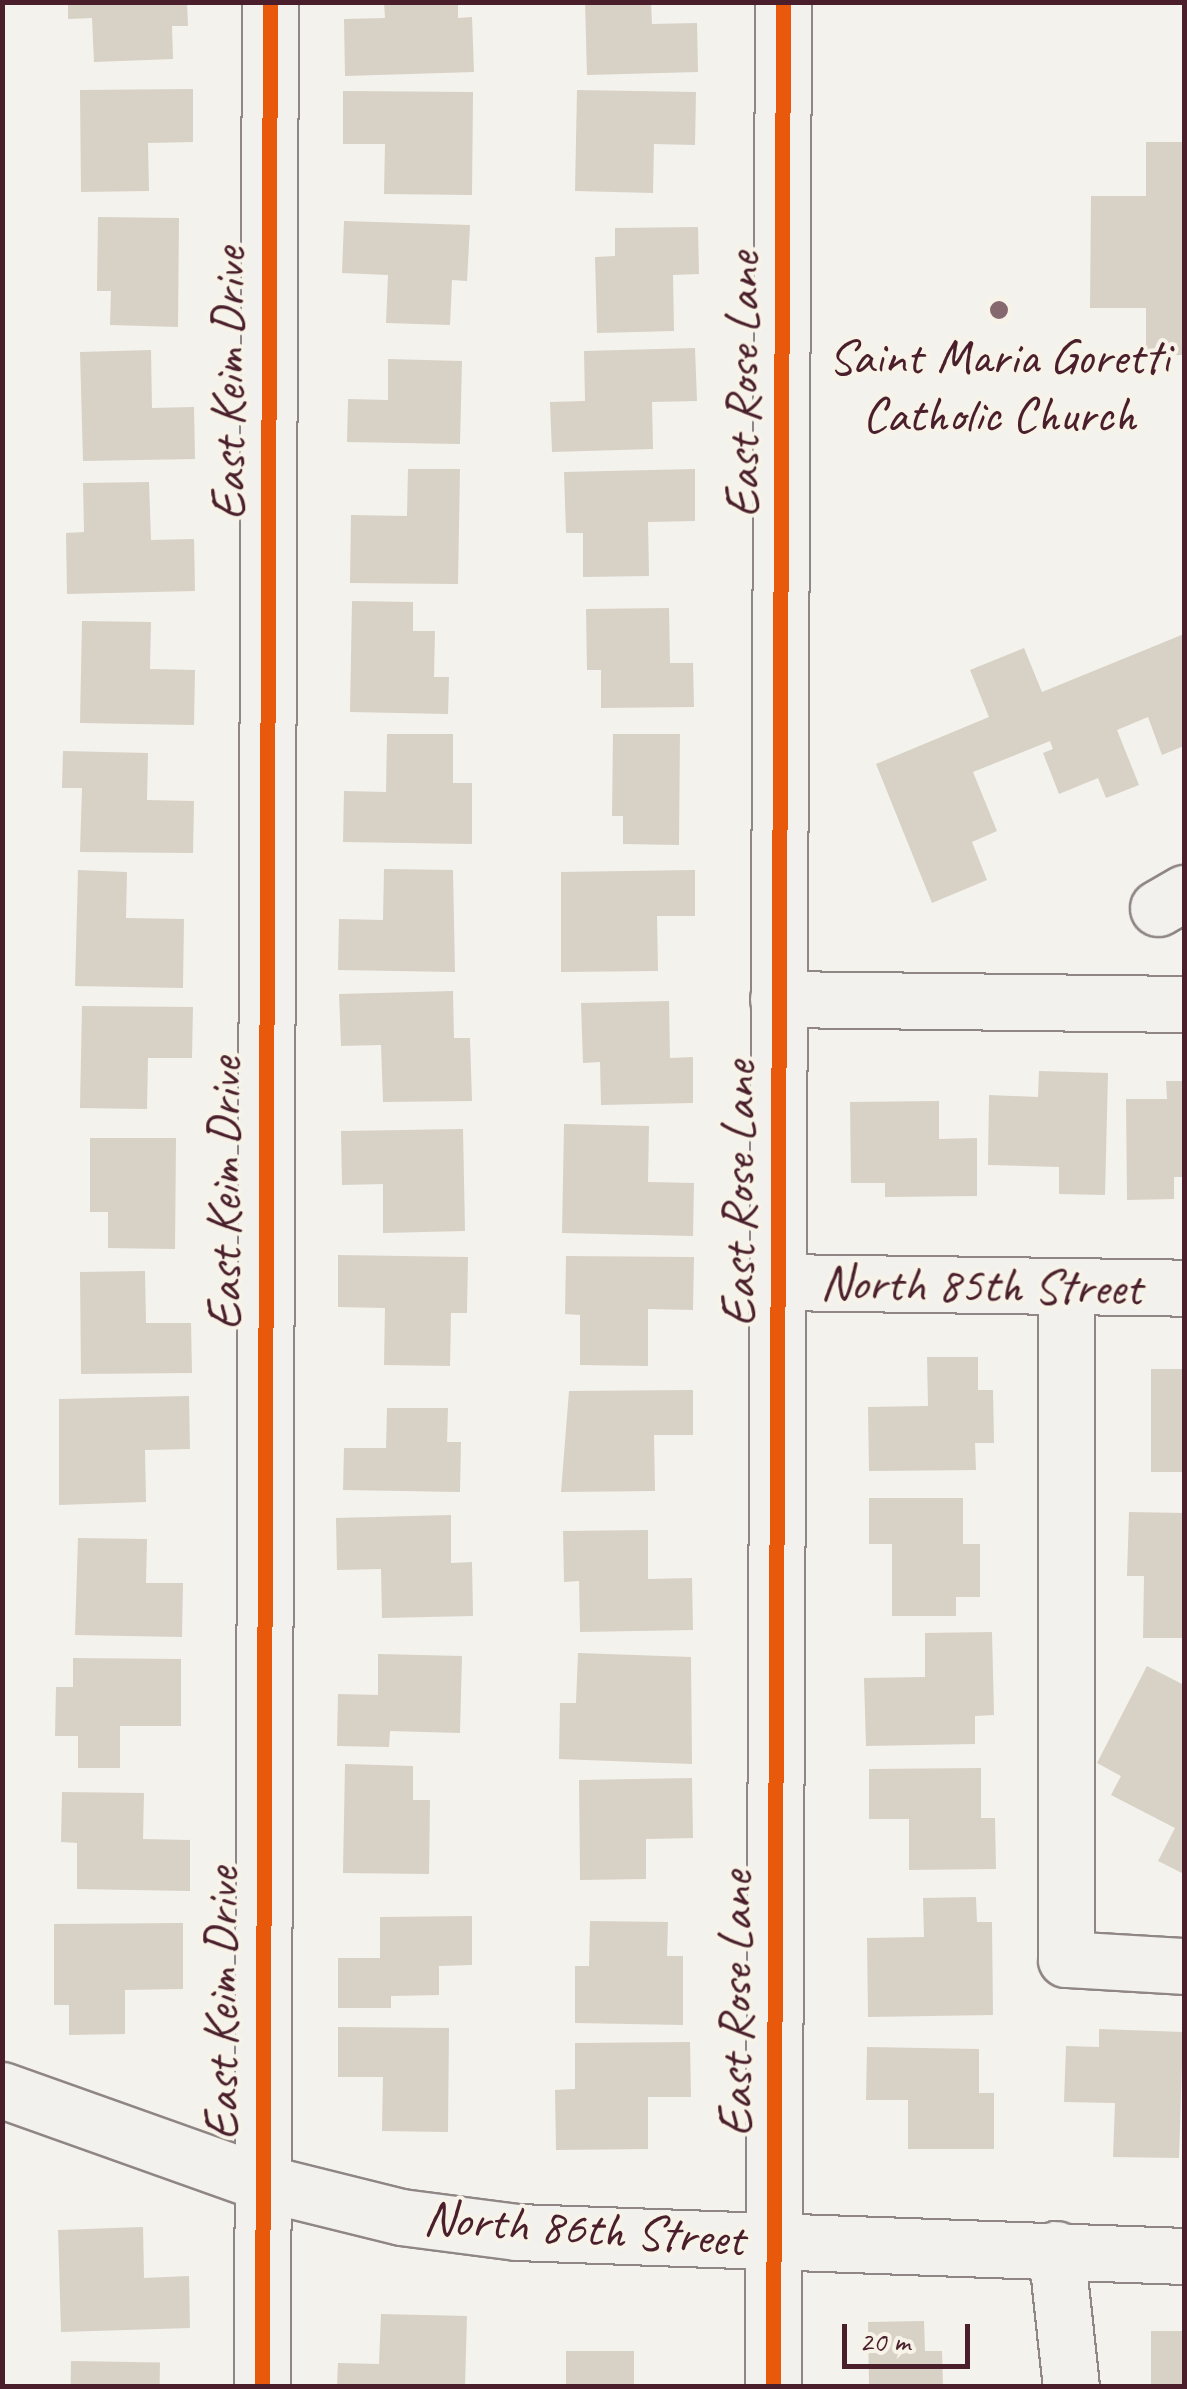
<!DOCTYPE html>
<style>
body{margin:0}
#map{position:relative;width:1187px;height:2389px;overflow:hidden;background:#f4f2ec;font-family:Caveat,sans-serif}
div>[style]{position:absolute}
.building>*{inset:0;background:#d8d1c6;transform-origin:0 0}
.roads{filter:drop-shadow(2px 0 #8f8685) drop-shadow(-2px 0 #8f8685) drop-shadow(0 2px #8f8685) drop-shadow(0 -2px #8f8685)}
.minor>*{height:55px;margin:-27.5px;padding:0 27.5px;transform-origin:27.5px;border-radius:27.5px;background:#f2f1ed}
.cycleway>*{height:15px;margin:-7.5px;padding:0 7.5px;transform-origin:7.5px;border-radius:7.5px;background:#e8590c}
.dots>*{width:28px;height:28px;translate:-50% -50%;box-sizing:border-box;border:5px solid #f7f3e8;border-radius:50%}
span{translate:-50% -50%;white-space:nowrap;text-align:center;line-height:1.15;-webkit-text-stroke:8px #f7f3e8;paint-order:stroke}
.poi-label{font-size:50px;color:#4a1f2b}
.street-label{font-size:50px;color:#4a1f2b}
.frame{position:absolute;inset:0;border:5px solid #4a1f2b;pointer-events:none}
.scale{position:absolute;left:842px;top:2324px;width:128px;height:45px;box-sizing:border-box;border:5px solid #4a1f2b;border-top:0;padding-left:12px;font-size:30px;line-height:35px;white-space:nowrap;color:#4a1f2b;-webkit-text-stroke:8px #f7f3e8;paint-order:stroke}
</style>
<div id="map">
<div class="building">
<i style="clip-path:polygon(68px 2px,187px 2px,188px 26px,172px 26px,173px 59px,94px 62px,92px 18px,68px 19px)"></i>
<i style="clip-path:polygon(384px 2px,458px 2px,458px 18px,472px 17px,474px 72px,345px 76px,344px 19px,385px 18px)"></i>
<i style="clip-path:polygon(585px 2px,651px 2px,652px 24px,697px 23px,698px 72px,587px 75px)"></i>
<i style="clip-path:polygon(193px 89px,193px 142px,148px 143px,149px 191px,81px 192px,80px 90px)"></i>
<i style="clip-path:polygon(577px 90px,696px 92px,695px 145px,654px 144px,653px 193px,575px 191px)"></i>
<i style="clip-path:polygon(343px 91px,473px 92px,472px 195px,384px 194px,385px 144px,343px 144px)"></i>
<i style="clip-path:polygon(1146px 142px,1184px 142px,1184px 355px,1146px 355px,1146px 308px,1090px 308px,1091px 196px,1146px 196px)"></i>
<i style="clip-path:polygon(98px 217px,179px 218px,178px 327px,110px 325px,111px 291px,97px 291px)"></i>
<i style="clip-path:polygon(344px 221px,470px 225px,467px 281px,452px 280px,450px 325px,386px 323px,388px 275px,342px 273px)"></i>
<i style="clip-path:polygon(698px 227px,699px 274px,673px 275px,674px 331px,597px 333px,595px 257px,615px 256px,615px 228px)"></i>
<i style="clip-path:polygon(695px 348px,697px 401px,652px 402px,653px 449px,552px 452px,550px 402px,585px 401px,584px 351px)"></i>
<i style="clip-path:polygon(151px 350px,152px 408px,194px 407px,195px 459px,83px 461px,80px 352px)"></i>
<i style="clip-path:polygon(388px 359px,462px 361px,460px 444px,347px 442px,348px 399px,388px 400px)"></i>
<i style="clip-path:polygon(408px 469px,460px 469px,458px 584px,350px 583px,351px 515px,407px 516px)"></i>
<i style="clip-path:polygon(695px 469px,695px 521px,648px 522px,649px 576px,583px 577px,583px 533px,566px 533px,564px 472px)"></i>
<i style="clip-path:polygon(149px 482px,151px 540px,194px 539px,195px 591px,67px 594px,66px 533px,84px 532px,83px 483px)"></i>
<i style="clip-path:polygon(352px 601px,413px 602px,413px 631px,435px 631px,434px 677px,449px 677px,448px 714px,350px 712px)"></i>
<i style="clip-path:polygon(669px 608px,670px 663px,693px 663px,694px 707px,601px 708px,601px 670px,587px 670px,586px 609px)"></i>
<i style="clip-path:polygon(82px 621px,151px 622px,150px 669px,195px 670px,194px 725px,80px 723px)"></i>
<i style="clip-path:polygon(1184px 634px,1184px 746px,1162px 755px,1148px 717px,1117px 730px,1139px 785px,1106px 798px,1098px 778px,1059px 794px,1043px 753px,1053px 749px,1050px 741px,973px 772px,997px 831px,972px 842px,987px 880px,932px 903px,876px 764px,989px 717px,970px 670px,1024px 648px,1042px 692px)"></i>
<i style="clip-path:polygon(387px 734px,453px 734px,453px 783px,472px 783px,472px 844px,343px 842px,344px 791px,386px 792px)"></i>
<i style="clip-path:polygon(613px 734px,680px 734px,679px 845px,623px 844px,623px 816px,612px 816px)"></i>
<i style="clip-path:polygon(63px 751px,148px 753px,147px 800px,194px 801px,193px 853px,80px 852px,82px 788px,62px 788px)"></i>
<i style="clip-path:polygon(384px 869px,453px 870px,455px 972px,338px 970px,339px 919px,383px 920px)"></i>
<i style="clip-path:polygon(78px 870px,127px 872px,126px 918px,184px 919px,183px 988px,75px 986px)"></i>
<i style="clip-path:polygon(695px 870px,695px 916px,657px 916px,658px 971px,561px 972px,561px 872px)"></i>
<i style="clip-path:polygon(453px 991px,454px 1038px,470px 1038px,472px 1101px,383px 1102px,381px 1045px,341px 1046px,339px 994px)"></i>
<i style="clip-path:polygon(669px 1001px,670px 1058px,693px 1057px,693px 1103px,601px 1105px,600px 1062px,583px 1063px,581px 1003px)"></i>
<i style="clip-path:polygon(82px 1006px,193px 1007px,192px 1058px,148px 1058px,147px 1109px,80px 1108px)"></i>
<i style="clip-path:polygon(1039px 1071px,1108px 1073px,1105px 1195px,1059px 1194px,1059px 1167px,988px 1165px,989px 1095px,1038px 1097px)"></i>
<i style="clip-path:polygon(1166px 1081px,1184px 1081px,1184px 1177px,1174px 1177px,1174px 1199px,1127px 1200px,1126px 1099px,1167px 1099px)"></i>
<i style="clip-path:polygon(939px 1101px,939px 1139px,977px 1138px,977px 1196px,885px 1197px,885px 1183px,851px 1183px,850px 1102px)"></i>
<i style="clip-path:polygon(564px 1124px,649px 1126px,648px 1182px,694px 1183px,693px 1236px,562px 1233px)"></i>
<i style="clip-path:polygon(463px 1129px,465px 1231px,383px 1233px,383px 1184px,342px 1185px,341px 1131px)"></i>
<i style="clip-path:polygon(90px 1138px,176px 1138px,175px 1249px,108px 1248px,108px 1212px,90px 1212px)"></i>
<i style="clip-path:polygon(338px 1255px,468px 1257px,467px 1313px,451px 1313px,450px 1366px,384px 1365px,385px 1308px,338px 1307px)"></i>
<i style="clip-path:polygon(566px 1256px,694px 1257px,693px 1310px,648px 1309px,648px 1366px,580px 1365px,580px 1315px,565px 1314px)"></i>
<i style="clip-path:polygon(145px 1271px,146px 1323px,191px 1323px,192px 1373px,81px 1374px,80px 1272px)"></i>
<i style="clip-path:polygon(927px 1357px,978px 1357px,978px 1390px,993px 1390px,994px 1443px,975px 1443px,976px 1470px,869px 1471px,868px 1407px,928px 1406px)"></i>
<i style="left:1184px;top:1369px;width:103px;height:33px;rotate:90deg"></i>
<i style="clip-path:polygon(693px 1390px,693px 1435px,654px 1435px,655px 1491px,561px 1492px,569px 1391px)"></i>
<i style="clip-path:polygon(189px 1396px,190px 1449px,145px 1450px,146px 1502px,59px 1505px,59px 1399px)"></i>
<i style="clip-path:polygon(387px 1408px,448px 1408px,447px 1442px,461px 1442px,460px 1492px,343px 1490px,344px 1448px,386px 1448px)"></i>
<i style="clip-path:polygon(869px 1498px,963px 1498px,963px 1544px,980px 1544px,980px 1597px,956px 1597px,956px 1616px,892px 1616px,892px 1544px,869px 1544px)"></i>
<i style="clip-path:polygon(1129px 1512px,1184px 1513px,1184px 1638px,1143px 1638px,1144px 1576px,1127px 1576px)"></i>
<i style="clip-path:polygon(451px 1515px,451px 1563px,472px 1562px,473px 1616px,382px 1618px,381px 1569px,337px 1570px,336px 1518px)"></i>
<i style="clip-path:polygon(648px 1530px,648px 1579px,692px 1578px,693px 1630px,580px 1632px,579px 1581px,564px 1582px,563px 1531px)"></i>
<i style="clip-path:polygon(78px 1538px,147px 1539px,146px 1583px,183px 1583px,182px 1637px,75px 1635px)"></i>
<i style="clip-path:polygon(992px 1632px,994px 1715px,975px 1716px,975px 1744px,866px 1746px,864px 1678px,925px 1677px,925px 1633px)"></i>
<i style="clip-path:polygon(578px 1653px,691px 1657px,692px 1764px,559px 1759px,560px 1703px,576px 1703px)"></i>
<i style="clip-path:polygon(378px 1654px,462px 1656px,460px 1733px,390px 1731px,389px 1747px,337px 1746px,338px 1694px,378px 1695px)"></i>
<i style="clip-path:polygon(73px 1658px,181px 1659px,181px 1726px,120px 1726px,120px 1768px,78px 1768px,78px 1736px,55px 1736px,56px 1687px,73px 1687px)"></i>
<i style="clip-path:polygon(1147px 1666px,1184px 1685px,1184px 1874px,1158px 1861px,1175px 1828px,1111px 1795px,1121px 1776px,1097px 1763px)"></i>
<i style="clip-path:polygon(345px 1764px,413px 1766px,413px 1800px,430px 1800px,429px 1874px,343px 1873px)"></i>
<i style="clip-path:polygon(981px 1768px,981px 1818px,995px 1818px,996px 1869px,909px 1870px,909px 1819px,869px 1819px,869px 1769px)"></i>
<i style="clip-path:polygon(692px 1778px,693px 1838px,646px 1839px,646px 1879px,580px 1880px,579px 1780px)"></i>
<i style="clip-path:polygon(62px 1792px,144px 1793px,143px 1839px,190px 1840px,190px 1891px,77px 1889px,77px 1843px,61px 1842px)"></i>
<i style="clip-path:polygon(976px 1897px,977px 1922px,992px 1922px,993px 2015px,868px 2017px,867px 1938px,924px 1937px,923px 1898px)"></i>
<i style="clip-path:polygon(472px 1916px,472px 1965px,439px 1966px,439px 1995px,391px 1996px,391px 2008px,338px 2008px,338px 1958px,380px 1958px,380px 1917px)"></i>
<i style="clip-path:polygon(590px 1921px,668px 1922px,667px 1956px,683px 1956px,683px 2025px,575px 2023px,575px 1966px,589px 1966px)"></i>
<i style="clip-path:polygon(183px 1923px,183px 1989px,125px 1990px,125px 2034px,69px 2035px,69px 2005px,54px 2005px,54px 1924px)"></i>
<i style="clip-path:polygon(338px 2027px,449px 2028px,448px 2132px,382px 2131px,383px 2077px,338px 2077px)"></i>
<i style="clip-path:polygon(1099px 2029px,1183px 2032px,1179px 2158px,1113px 2157px,1115px 2103px,1064px 2102px,1066px 2046px,1099px 2047px)"></i>
<i style="clip-path:polygon(690px 2042px,691px 2097px,648px 2097px,648px 2149px,556px 2150px,555px 2090px,575px 2089px,575px 2043px)"></i>
<i style="clip-path:polygon(867px 2047px,979px 2049px,979px 2093px,994px 2093px,994px 2149px,908px 2149px,908px 2100px,866px 2100px)"></i>
<i style="clip-path:polygon(143px 2227px,144px 2278px,189px 2276px,190px 2328px,61px 2332px,58px 2230px)"></i>
<i style="clip-path:polygon(381px 2314px,467px 2316px,465px 2386px,337px 2386px,338px 2363px,379px 2364px)"></i>
<i style="clip-path:polygon(924px 2321px,925px 2351px,942px 2351px,943px 2386px,869px 2386px,868px 2322px)"></i>
<i style="left:1151px;top:2331px;width:33px;height:55px"></i>
<i style="left:634px;top:2351px;width:35px;height:68px;rotate:90deg"></i>
<i style="left:71px;top:2361px;width:89px;height:25px;rotate:1deg"></i>
</div>
<div class="roads">
<div class="minor">
<i style="left:1158px;top:908px;width:30px;rotate:-30deg"></i>
<i style="left:778px;top:999px;width:406px;rotate:0.7deg"></i>
<i style="left:777px;top:1282px;width:407px;rotate:0.8deg"></i>
<i style="left:1066px;top:1286px;width:673px;rotate:90deg"></i>
<i style="left:1066px;top:1959px;width:118px;rotate:3.4deg"></i>
<i style="left:2px;top:2090px;width:274px;rotate:19.6deg"></i>
<i style="left:260px;top:2182px;width:145px;rotate:13.9deg"></i>
<i style="left:401px;top:2217px;width:117px;rotate:7.4deg"></i>
<i style="left:517px;top:2232px;width:667px;rotate:2.06deg"></i>
<i style="left:1056px;top:2249px;width:138px;rotate:83.8deg"></i>
<i style="left:262px;top:2386px;width:2384px;rotate:-89.81deg"></i>
<i style="left:773px;top:2386px;width:2384px;rotate:-89.76deg"></i>
</div>
</div>
<div class="cycleway">
<i style="left:262px;top:2386px;width:2384px;rotate:-89.81deg"></i>
<i style="left:773px;top:2386px;width:2384px;rotate:-89.76deg"></i>
</div>
<div class="dots">
<i style="left:999px;top:310px;background:#86696f"></i>
</div>
<div class="poi-label">
<span style="left:999px;top:385px">Saint Maria Goretti<br>Catholic Church</span>
</div>
<div class="street-label">
<span style="left:228px;top:384px;rotate:-90deg">East Keim Drive</span>
<span style="left:742px;top:385px;rotate:-90deg">East Rose Lane</span>
<span style="left:224px;top:1194px;rotate:-90deg">East Keim Drive</span>
<span style="left:738px;top:1194px;rotate:-90deg">East Rose Lane</span>
<span style="left:981px;top:1285px;rotate:1deg">North 85th Street</span>
<span style="left:221px;top:2004px;rotate:-90deg">East Keim Drive</span>
<span style="left:735px;top:2004px;rotate:-90deg">East Rose Lane</span>
<span style="left:584px;top:2228px;rotate:4deg">North 86th Street</span>
</div>
<div class="frame"></div>
<div class="scale">20 m</div>
</div>
